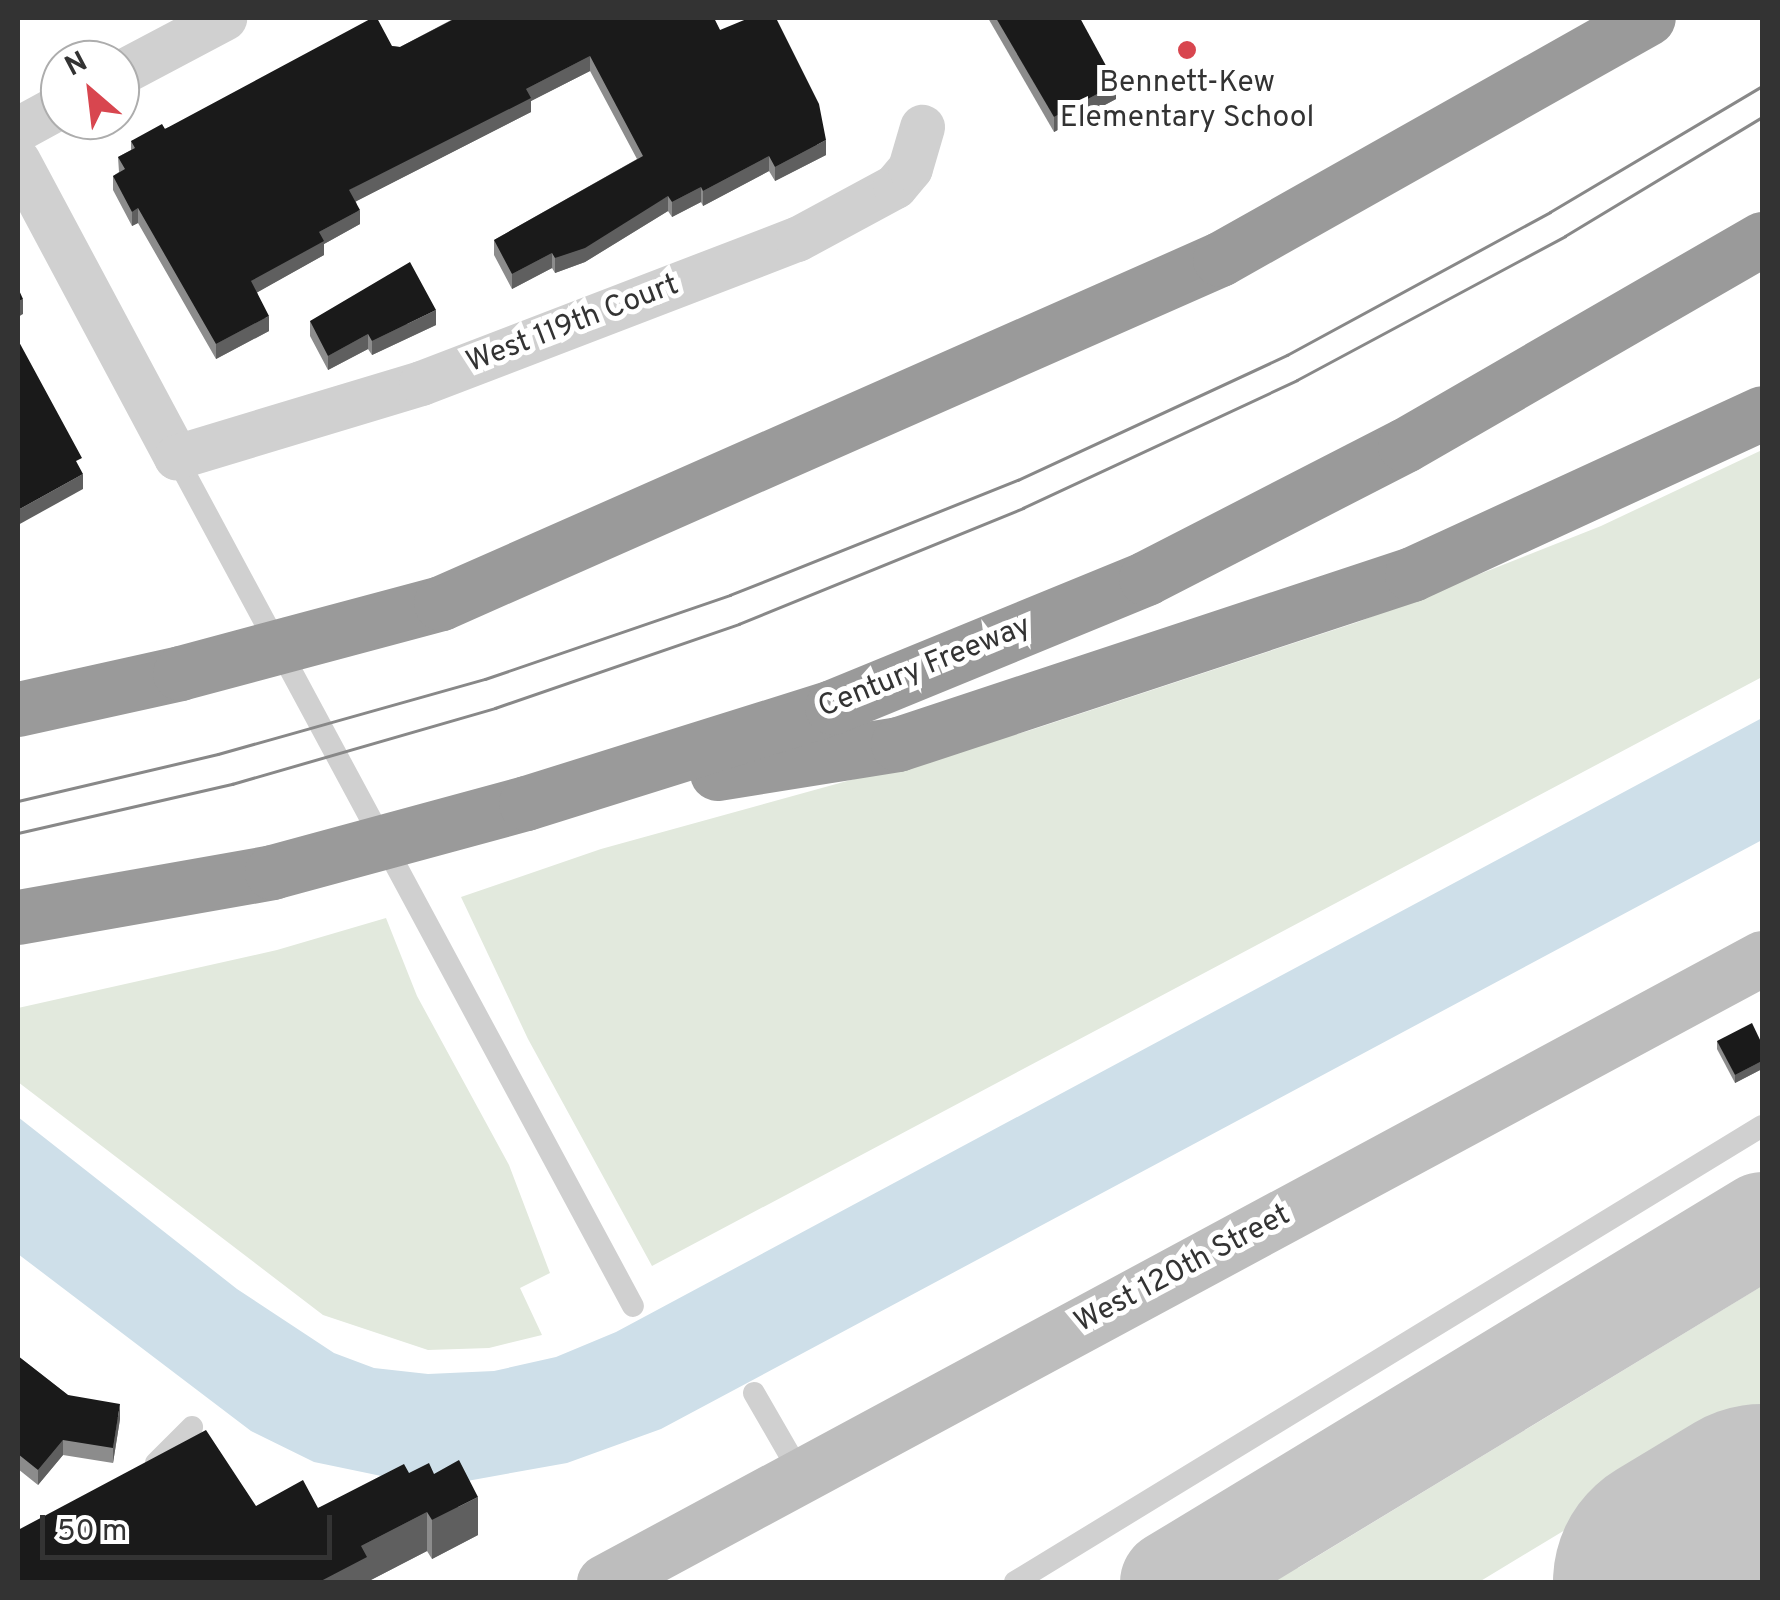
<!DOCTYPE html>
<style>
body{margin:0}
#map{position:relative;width:1780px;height:1600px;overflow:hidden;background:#fff;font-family:Overpass,sans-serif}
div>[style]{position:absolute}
.green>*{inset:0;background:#e2e9dd}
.water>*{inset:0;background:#cedfe9}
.taxiway>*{height:105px;margin:-52.5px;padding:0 52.5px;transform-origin:52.5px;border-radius:52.5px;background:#c4c4c4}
.runway>*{height:262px;margin:-131px;padding:0 131px;transform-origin:131px;border-radius:131px;background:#c4c4c4}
.service>*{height:22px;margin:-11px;padding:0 11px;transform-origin:11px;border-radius:11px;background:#d0d0d0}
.minor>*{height:45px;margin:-22.5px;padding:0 22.5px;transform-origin:22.5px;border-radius:22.5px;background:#d0d0d0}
.secondary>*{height:55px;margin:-27.5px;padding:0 27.5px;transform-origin:27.5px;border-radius:27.5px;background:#bdbdbd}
.motorway>*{height:55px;margin:-27.5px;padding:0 27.5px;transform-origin:27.5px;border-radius:27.5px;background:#9a9a9a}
.tram>*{height:2.5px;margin:-1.25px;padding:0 1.25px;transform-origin:1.25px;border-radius:1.25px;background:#888}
.wall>*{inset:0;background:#8c8c8c}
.shaded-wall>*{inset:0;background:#5f5f5f}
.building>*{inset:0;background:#1a1a1a}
.dots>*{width:28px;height:28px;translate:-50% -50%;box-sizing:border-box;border:5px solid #fff;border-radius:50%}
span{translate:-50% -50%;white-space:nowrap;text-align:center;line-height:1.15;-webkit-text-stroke:10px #fff;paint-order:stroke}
.poi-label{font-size:30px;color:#333}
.street-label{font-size:30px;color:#333}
.frame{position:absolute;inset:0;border:20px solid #333;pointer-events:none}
.north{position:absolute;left:40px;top:40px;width:100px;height:100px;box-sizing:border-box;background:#fff;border:2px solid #adadad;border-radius:50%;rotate:332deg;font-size:28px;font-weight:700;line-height:40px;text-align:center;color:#333}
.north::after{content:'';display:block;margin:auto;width:35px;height:45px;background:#d8464f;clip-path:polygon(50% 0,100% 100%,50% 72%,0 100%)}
.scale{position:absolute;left:40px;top:1515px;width:292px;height:45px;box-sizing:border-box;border:5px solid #333;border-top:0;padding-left:12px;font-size:30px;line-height:35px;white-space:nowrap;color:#333;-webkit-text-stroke:8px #fff;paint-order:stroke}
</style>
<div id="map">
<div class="green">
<i style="clip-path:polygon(1762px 450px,1762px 677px,652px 1266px,528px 1039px,461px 897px,601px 849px,1028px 731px,1358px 622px,1601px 526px)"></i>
<i style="clip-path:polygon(386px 918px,417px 996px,509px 1165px,550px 1273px,520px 1288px,542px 1335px,489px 1348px,428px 1350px,323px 1315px,18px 1082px,18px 1008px,277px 950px)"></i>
<i style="clip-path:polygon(1762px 1286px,1762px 1411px,1479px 1582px,1263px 1582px,1290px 1555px,1298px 1568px)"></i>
</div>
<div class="water">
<i style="clip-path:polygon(1762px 718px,1762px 840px,661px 1429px,567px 1463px,467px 1481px,391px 1478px,314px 1462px,251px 1431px,18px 1254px,18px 1117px,237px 1289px,334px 1353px,374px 1368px,428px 1374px,494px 1371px,556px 1357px,616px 1332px)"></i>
</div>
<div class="taxiway">
<i style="left:1172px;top:1582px;width:690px;rotate:-31.25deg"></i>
</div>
<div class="runway">
<i style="left:1684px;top:1582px;width:91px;rotate:-31.1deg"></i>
</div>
<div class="service">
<i style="left:176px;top:457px;width:964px;rotate:61.71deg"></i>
<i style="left:754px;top:1393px;width:96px;rotate:60deg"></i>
<i style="left:156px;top:1463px;width:51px;rotate:-45deg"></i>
<i style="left:1015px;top:1582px;width:875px;rotate:-31.4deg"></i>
</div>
<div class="minor">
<i style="left:120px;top:73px;width:118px;rotate:-27.9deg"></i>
<i style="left:18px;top:129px;width:48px;rotate:-28.7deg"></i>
<i style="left:18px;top:161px;width:336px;rotate:61.9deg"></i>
<i style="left:176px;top:457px;width:256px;rotate:-16.8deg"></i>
<i style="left:421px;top:383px;width:403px;rotate:-21deg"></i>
<i style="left:797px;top:239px;width:111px;rotate:-28.4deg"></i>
<i style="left:895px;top:186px;width:23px;rotate:-50deg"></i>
<i style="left:910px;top:168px;width:43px;rotate:-73.7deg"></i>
</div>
<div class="secondary">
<i style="left:604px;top:1582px;width:1315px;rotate:-28.32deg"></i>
</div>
<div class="motorway">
<i style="left:18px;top:709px;width:166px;rotate:-12.5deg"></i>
<i style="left:180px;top:673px;width:270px;rotate:-15deg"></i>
<i style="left:441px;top:603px;width:852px;rotate:-23.83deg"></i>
<i style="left:1220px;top:259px;width:491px;rotate:-29.4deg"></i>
<i style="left:717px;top:773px;width:183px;rotate:-9.1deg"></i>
<i style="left:898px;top:744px;width:541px;rotate:-18.3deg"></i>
<i style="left:1412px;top:574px;width:385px;rotate:-24.7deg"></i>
<i style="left:18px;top:917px;width:258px;rotate:-10deg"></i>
<i style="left:272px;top:872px;width:263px;rotate:-15.2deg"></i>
<i style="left:526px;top:803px;width:321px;rotate:-17.4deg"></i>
<i style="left:832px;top:707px;width:339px;rotate:-22.3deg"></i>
<i style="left:1146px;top:578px;width:291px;rotate:-27.2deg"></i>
<i style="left:1405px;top:445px;width:412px;rotate:-30deg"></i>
</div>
<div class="tram">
<i style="left:18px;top:801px;width:205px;rotate:-13.2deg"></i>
<i style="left:218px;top:754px;width:277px;rotate:-15.7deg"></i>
<i style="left:485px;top:679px;width:259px;rotate:-18.9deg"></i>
<i style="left:730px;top:595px;width:310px;rotate:-21.8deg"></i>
<i style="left:1018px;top:480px;width:297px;rotate:-24.9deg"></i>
<i style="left:1287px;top:355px;width:299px;rotate:-28.5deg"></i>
<i style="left:1550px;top:212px;width:247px;rotate:-30.7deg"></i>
<i style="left:18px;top:833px;width:220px;rotate:-12.9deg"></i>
<i style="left:232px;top:784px;width:274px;rotate:-16.1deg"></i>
<i style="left:495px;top:708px;width:258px;rotate:-19deg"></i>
<i style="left:739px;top:624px;width:307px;rotate:-22.2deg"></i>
<i style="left:1023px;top:508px;width:302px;rotate:-25deg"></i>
<i style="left:1297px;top:380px;width:304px;rotate:-28.2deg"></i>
<i style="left:1565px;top:236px;width:230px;rotate:-31.1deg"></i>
</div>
<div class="wall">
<i style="clip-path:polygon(449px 18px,714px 18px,720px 30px,826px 155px,775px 181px,769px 171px,703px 206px,701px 202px,672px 217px,668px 211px,585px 262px,555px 273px,552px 268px,512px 289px,494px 255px,494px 240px,637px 159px,590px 71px,531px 101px,531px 112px,356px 201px,360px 224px,324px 244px,324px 255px,257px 292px,269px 331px,216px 359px,138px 223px,132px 226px,113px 190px,113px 176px,119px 172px,118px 157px,131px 150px,131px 141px,392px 46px,400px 47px,451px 20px)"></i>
<i style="clip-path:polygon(988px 18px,1080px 18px,1116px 99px,1054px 132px)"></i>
<i style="clip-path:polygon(310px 321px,436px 325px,372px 355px,368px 349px,328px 370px,310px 336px)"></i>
<i style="clip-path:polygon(1717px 1041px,1762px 1044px,1762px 1069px,1735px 1083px,1717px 1049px)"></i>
<i style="clip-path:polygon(18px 1356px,68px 1395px,120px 1419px,113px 1463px,63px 1455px,38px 1485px,18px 1469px)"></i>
<i style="clip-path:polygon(409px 1473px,434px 1474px,478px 1535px,432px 1559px,427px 1551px,367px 1582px,256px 1506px,318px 1508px)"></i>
</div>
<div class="shaded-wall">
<i style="clip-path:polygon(590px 56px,590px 71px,531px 101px,531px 112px,349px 205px,349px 190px,526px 89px)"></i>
<i style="clip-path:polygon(1116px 84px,1116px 99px,1054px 132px,1054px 117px)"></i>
<i style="clip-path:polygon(826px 140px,826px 155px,775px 181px,775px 167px)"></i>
<i style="clip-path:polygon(769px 156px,769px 171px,703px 206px,703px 191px)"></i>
<i style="clip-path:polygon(701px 187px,701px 202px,672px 217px,672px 202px)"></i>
<i style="clip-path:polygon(668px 196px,668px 211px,585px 262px,555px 273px,555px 258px)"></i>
<i style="clip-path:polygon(138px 208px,138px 223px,132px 226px,132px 212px)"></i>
<i style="clip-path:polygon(360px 210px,360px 224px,324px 244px,324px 255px,251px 296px,251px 281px,319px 232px)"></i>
<i style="clip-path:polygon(552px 253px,552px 268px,512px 289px,512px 274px)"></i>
<i style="clip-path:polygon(23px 299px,23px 314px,18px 317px,18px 302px)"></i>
<i style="clip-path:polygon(436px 310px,436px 325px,372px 355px,372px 341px)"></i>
<i style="clip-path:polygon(269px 316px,269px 331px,216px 359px,216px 344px)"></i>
<i style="clip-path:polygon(368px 334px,368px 349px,328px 370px,328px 356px)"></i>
<i style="clip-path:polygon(83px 474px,83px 489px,18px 525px,18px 510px)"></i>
<i style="clip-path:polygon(1762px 1061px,1762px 1069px,1735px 1083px,1735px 1075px)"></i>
<i style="clip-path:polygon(120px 1404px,120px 1419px,113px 1463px,113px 1448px)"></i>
<i style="clip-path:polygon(63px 1440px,63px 1455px,38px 1485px,38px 1470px)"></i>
<i style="clip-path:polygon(478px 1497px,478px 1535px,432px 1559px,432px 1520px)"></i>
<i style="clip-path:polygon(427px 1512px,427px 1551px,367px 1582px,319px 1582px,361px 1546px)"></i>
</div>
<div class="building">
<i style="clip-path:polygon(372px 18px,377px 18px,392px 46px,400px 47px,456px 18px,714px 18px,720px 30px,749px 18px,776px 18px,819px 104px,826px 140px,775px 167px,769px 156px,703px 191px,701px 187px,672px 202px,668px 196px,585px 248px,555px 258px,552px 253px,512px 274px,494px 240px,643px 156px,590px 56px,526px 89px,531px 98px,349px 190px,360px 210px,319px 232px,324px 241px,251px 281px,269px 316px,216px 344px,138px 208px,132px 212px,113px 176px,125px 169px,118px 157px,135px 148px,131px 141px,162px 124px,165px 129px)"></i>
<i style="clip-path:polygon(996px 18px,1080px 18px,1116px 84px,1054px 117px)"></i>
<i style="clip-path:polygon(410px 262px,436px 310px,372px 341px,368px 334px,328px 356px,310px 321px)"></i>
<i style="clip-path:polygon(18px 288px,23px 299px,18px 302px)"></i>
<i style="clip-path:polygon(18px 340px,82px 458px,76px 461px,83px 474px,18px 510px)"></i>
<i style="clip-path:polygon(1752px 1023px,1762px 1044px,1762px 1061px,1735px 1075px,1717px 1041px)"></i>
<i style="clip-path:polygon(18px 1356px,68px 1395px,120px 1404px,113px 1448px,63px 1440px,38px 1470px,18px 1454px)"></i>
<i style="clip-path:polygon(206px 1430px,256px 1506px,303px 1480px,318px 1508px,404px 1464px,409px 1473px,429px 1463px,434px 1474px,459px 1460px,478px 1497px,432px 1520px,427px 1512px,361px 1546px,367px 1557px,319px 1582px,18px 1582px,18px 1530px)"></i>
</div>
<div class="dots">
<i style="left:1187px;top:50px;background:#d8464f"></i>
</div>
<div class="poi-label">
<span style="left:1187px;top:101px">Bennett-Kew<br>Elementary School</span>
</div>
<div class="street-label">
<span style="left:573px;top:325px;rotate:-21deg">West 119th Court</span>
<span style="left:925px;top:668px;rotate:-22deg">Century Freeway</span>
<span style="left:1183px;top:1270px;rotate:-28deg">West 120th Street</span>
</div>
<div class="frame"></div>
<div class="north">N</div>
<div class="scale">50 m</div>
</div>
